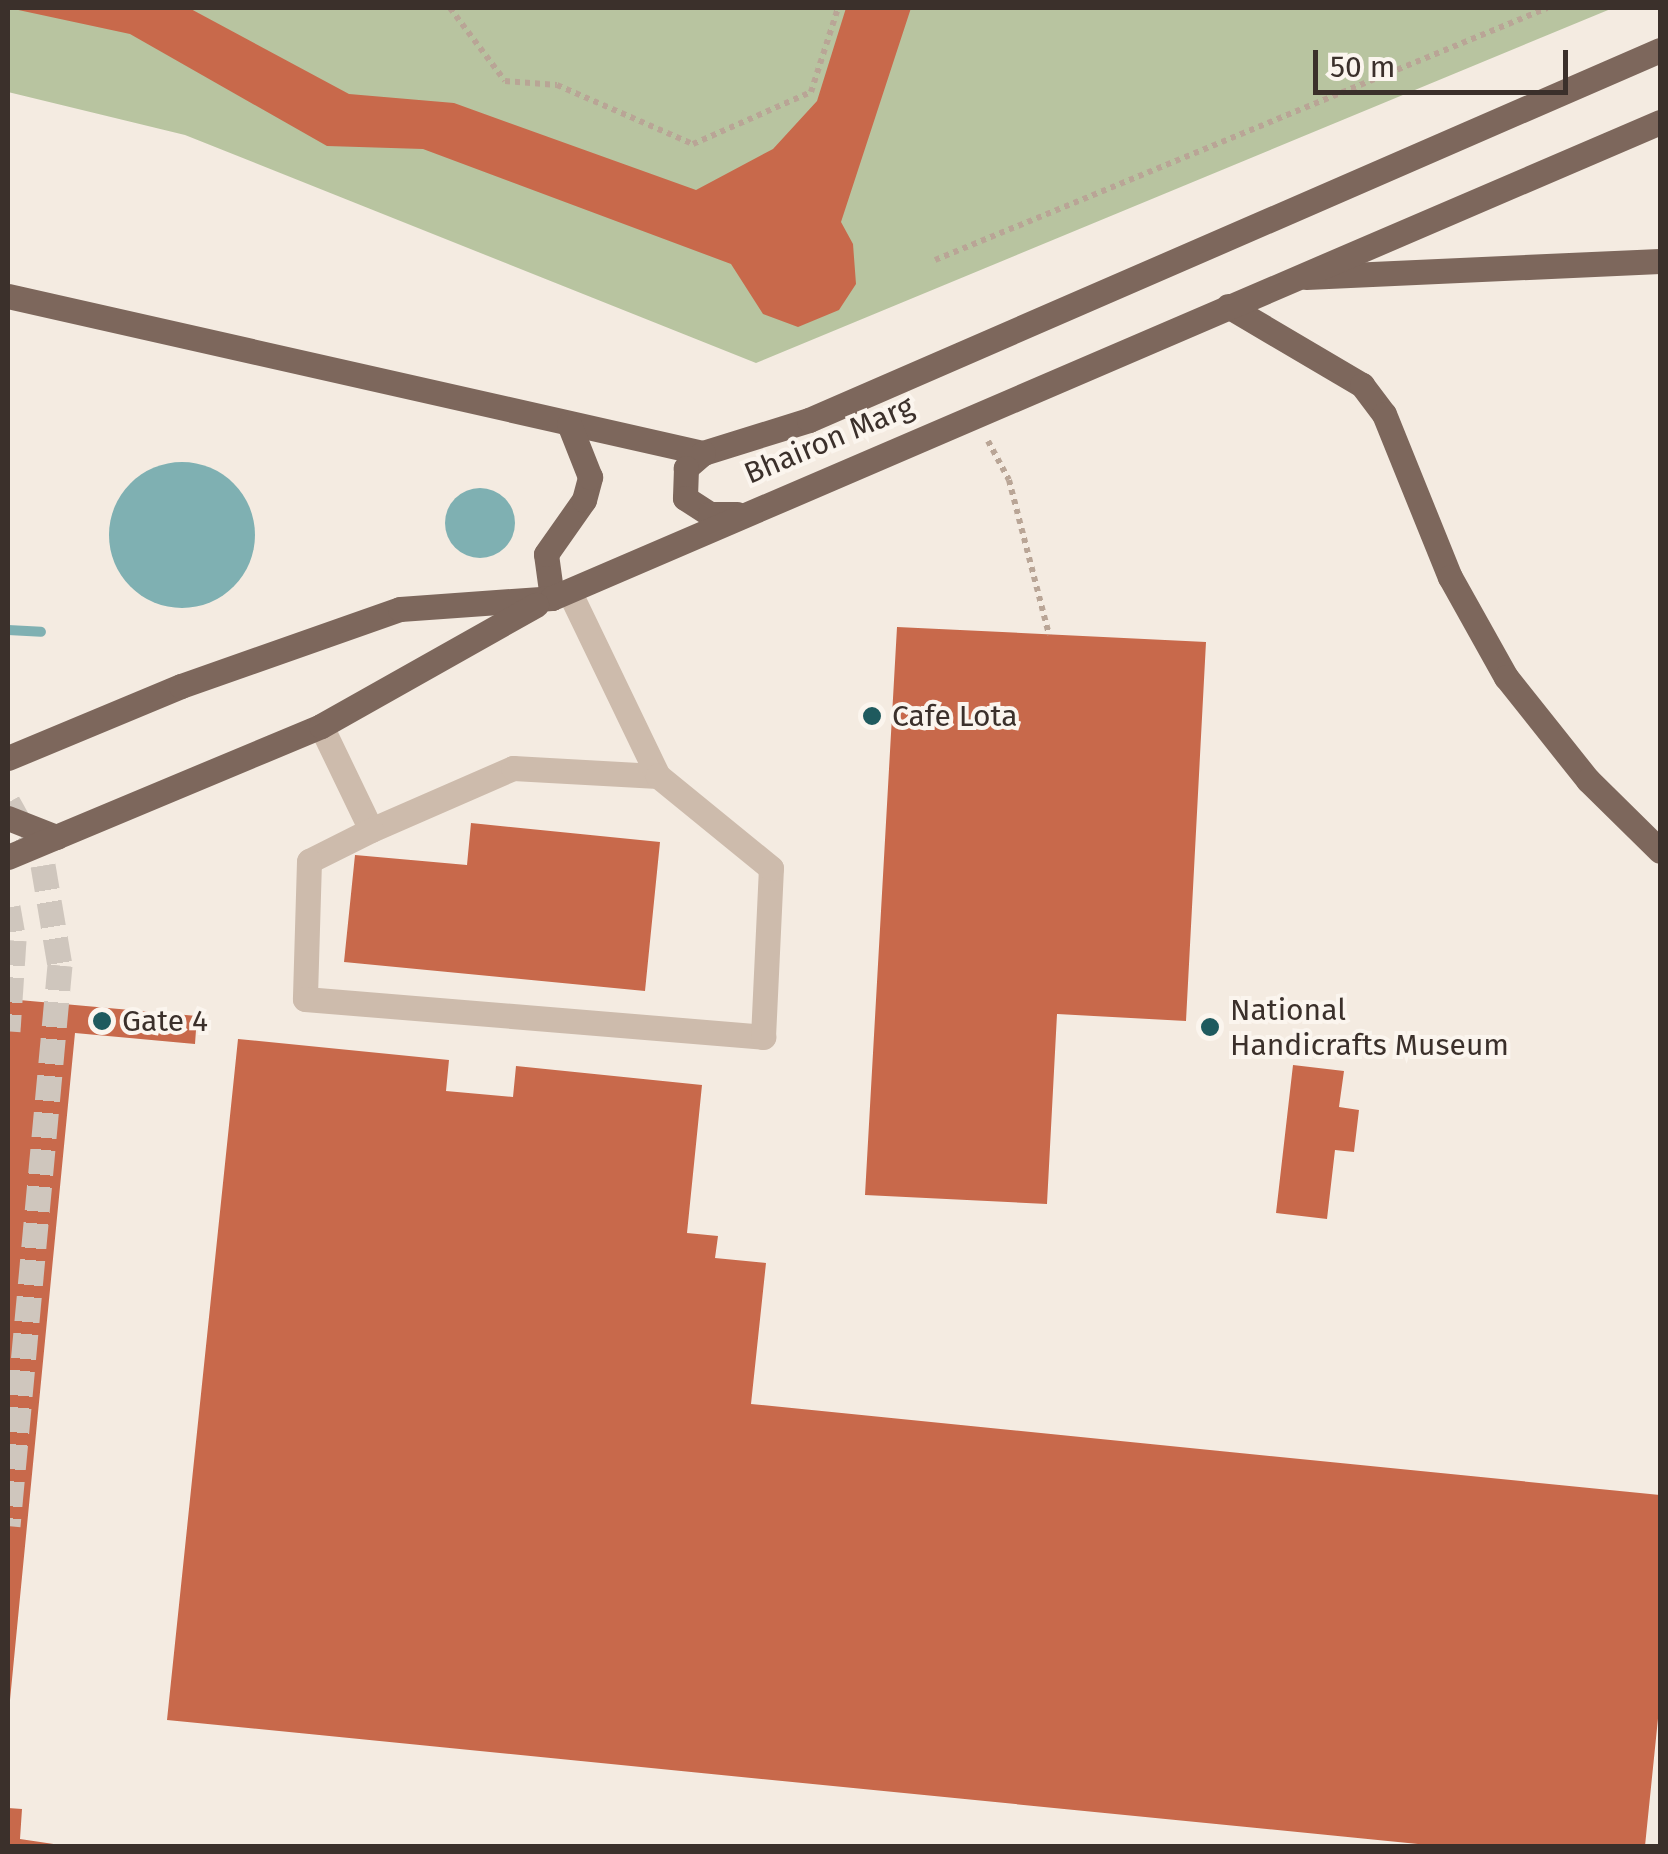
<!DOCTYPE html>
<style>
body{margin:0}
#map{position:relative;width:1668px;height:1854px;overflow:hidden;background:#f4ebe1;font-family:"Fira Sans",sans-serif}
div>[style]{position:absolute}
.green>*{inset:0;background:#b8c4a0}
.water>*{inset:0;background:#7fb0b2}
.round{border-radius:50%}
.stream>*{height:10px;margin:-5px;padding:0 5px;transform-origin:5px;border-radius:5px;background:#7fb0b2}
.building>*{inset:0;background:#c8694b}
.minor-tunnel>*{height:25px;margin-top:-12.5px;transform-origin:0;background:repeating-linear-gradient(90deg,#cfc6bd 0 25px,transparent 0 37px)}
.path>*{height:6px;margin-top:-3px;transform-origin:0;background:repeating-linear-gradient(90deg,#b9a596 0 5px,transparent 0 10px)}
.minor>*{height:25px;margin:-12.5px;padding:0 12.5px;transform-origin:12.5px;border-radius:12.5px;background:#cdbbac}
.major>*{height:25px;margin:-12.5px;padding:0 12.5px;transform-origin:12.5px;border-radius:12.5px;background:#7d675c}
.dots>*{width:28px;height:28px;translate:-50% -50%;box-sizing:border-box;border:5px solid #fbf5ee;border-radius:50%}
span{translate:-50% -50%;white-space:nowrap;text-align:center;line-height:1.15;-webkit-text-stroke:8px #fbf5ee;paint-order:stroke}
.street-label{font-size:30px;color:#3b302b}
.poi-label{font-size:30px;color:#3b302b}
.left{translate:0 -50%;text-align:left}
.frame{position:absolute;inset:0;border:10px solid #3b302b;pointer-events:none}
.scale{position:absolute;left:1313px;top:50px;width:255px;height:45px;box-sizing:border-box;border:5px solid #3b302b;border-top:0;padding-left:12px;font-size:30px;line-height:35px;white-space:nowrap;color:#3b302b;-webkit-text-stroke:8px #fbf5ee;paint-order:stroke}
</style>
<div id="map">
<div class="green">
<i style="clip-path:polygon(8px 8px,1613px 8px,756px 363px,185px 135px,8px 92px)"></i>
</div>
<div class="water">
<i class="round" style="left:109px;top:462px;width:146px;height:146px"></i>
<i class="round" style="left:445px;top:488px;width:70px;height:70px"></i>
</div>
<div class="stream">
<i style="left:8px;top:630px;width:33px;rotate:3deg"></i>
</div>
<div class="building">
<i style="clip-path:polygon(9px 8px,189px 8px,349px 94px,454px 103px,696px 190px,773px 149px,817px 101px,846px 8px,911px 8px,841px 222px,853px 244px,856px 284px,839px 310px,798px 327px,763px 314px,731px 264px,423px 149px,327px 146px,130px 34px)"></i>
<i style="clip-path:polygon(897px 627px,1206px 642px,1186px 1021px,1057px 1014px,1047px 1204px,865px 1195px)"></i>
<i style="clip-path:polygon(471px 823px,660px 842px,645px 991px,344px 962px,355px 855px,467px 865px)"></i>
<i style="clip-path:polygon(8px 999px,197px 1016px,195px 1044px,75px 1033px,10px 1700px)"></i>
<i style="clip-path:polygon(238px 1039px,449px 1060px,446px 1091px,513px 1097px,516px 1066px,702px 1085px,687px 1233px,718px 1236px,715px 1258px,766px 1263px,751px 1404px,1660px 1495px,1660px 1699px,1645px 1846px,1438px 1846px,167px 1720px)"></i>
<i style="clip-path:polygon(1293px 1065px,1344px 1071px,1339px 1107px,1359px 1110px,1354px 1152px,1335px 1150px,1327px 1219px,1276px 1213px)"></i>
<i style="clip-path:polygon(8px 1808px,22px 1809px,20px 1839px,67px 1846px,8px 1846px)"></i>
</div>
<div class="minor-tunnel">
<i style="left:8px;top:802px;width:72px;rotate:60.9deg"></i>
<i style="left:43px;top:865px;width:101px;rotate:80.4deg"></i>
<i style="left:60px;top:965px;width:563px;rotate:95.3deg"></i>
<i style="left:8px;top:907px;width:34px;rotate:80deg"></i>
<i style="left:14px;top:940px;width:91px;rotate:93.8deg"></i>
</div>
<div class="path">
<i style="left:450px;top:8px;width:91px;rotate:53deg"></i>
<i style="left:505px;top:81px;width:52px;rotate:4.4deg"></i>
<i style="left:557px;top:85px;width:148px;rotate:23.5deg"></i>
<i style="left:693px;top:144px;width:129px;rotate:-23.8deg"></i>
<i style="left:811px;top:92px;width:88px;rotate:-72.2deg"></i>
<i style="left:935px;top:260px;width:662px;rotate:-22.38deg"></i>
<i style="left:988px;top:441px;width:44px;rotate:61.7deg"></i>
<i style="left:1009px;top:480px;width:160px;rotate:75.5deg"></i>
</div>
<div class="minor">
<i style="left:321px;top:726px;width:115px;rotate:64.3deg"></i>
<i style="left:371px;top:830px;width:155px;rotate:-23.6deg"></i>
<i style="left:513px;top:768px;width:145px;rotate:3.2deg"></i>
<i style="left:658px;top:776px;width:205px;rotate:-115.7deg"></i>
<i style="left:371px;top:830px;width:69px;rotate:153.4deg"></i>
<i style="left:309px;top:861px;width:138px;rotate:91.7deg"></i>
<i style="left:305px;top:999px;width:460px;rotate:4.7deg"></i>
<i style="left:763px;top:1037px;width:169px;rotate:-87.3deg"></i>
<i style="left:771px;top:868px;width:146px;rotate:-140.8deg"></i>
</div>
<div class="major">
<i style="left:1306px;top:277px;width:354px;rotate:-2.6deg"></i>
<i style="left:8px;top:296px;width:713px;rotate:12.73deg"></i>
<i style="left:703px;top:453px;width:111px;rotate:-17.3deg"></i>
<i style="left:809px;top:420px;width:928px;rotate:-23.5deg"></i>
<i style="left:1228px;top:306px;width:156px;rotate:30.5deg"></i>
<i style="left:1362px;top:385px;width:36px;rotate:53deg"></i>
<i style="left:1384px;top:414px;width:176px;rotate:68deg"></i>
<i style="left:1450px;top:577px;width:115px;rotate:60.8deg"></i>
<i style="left:1506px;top:677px;width:132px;rotate:51.5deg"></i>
<i style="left:1588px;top:780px;width:101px;rotate:44.6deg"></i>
<i style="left:703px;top:453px;width:23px;rotate:139deg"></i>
<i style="left:686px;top:468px;width:30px;rotate:92deg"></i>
<i style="left:685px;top:498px;width:30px;rotate:33deg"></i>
<i style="left:710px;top:514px;width:27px"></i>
<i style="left:552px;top:598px;width:44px;rotate:-97.8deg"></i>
<i style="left:546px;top:554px;width:66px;rotate:-54.9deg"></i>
<i style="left:584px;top:500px;width:24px;rotate:-75deg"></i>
<i style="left:590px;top:477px;width:57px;rotate:-111.6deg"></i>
<i style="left:8px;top:758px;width:187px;rotate:-22.6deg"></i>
<i style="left:181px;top:686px;width:232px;rotate:-19.4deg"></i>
<i style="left:400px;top:609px;width:152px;rotate:-4.1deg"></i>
<i style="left:552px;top:598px;width:1206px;rotate:-23.25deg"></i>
<i style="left:8px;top:818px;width:52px;rotate:21.6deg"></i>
<i style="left:8px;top:857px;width:339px;rotate:-22.7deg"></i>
<i style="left:321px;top:726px;width:247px;rotate:-29.4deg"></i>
</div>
<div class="dots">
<i style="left:872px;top:716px;background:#1f5a5e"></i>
<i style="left:102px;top:1021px;background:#1f5a5e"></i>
<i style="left:1210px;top:1027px;background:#1f5a5e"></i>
</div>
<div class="street-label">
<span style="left:829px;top:440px;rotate:-23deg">Bhairon Marg</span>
</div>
<div class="poi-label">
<span class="left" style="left:892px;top:716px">Cafe Lota</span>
<span class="left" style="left:1230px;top:1027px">National<br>Handicrafts Museum</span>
<span class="left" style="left:122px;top:1021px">Gate 4</span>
</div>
<div class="frame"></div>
<div class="scale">50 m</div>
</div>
